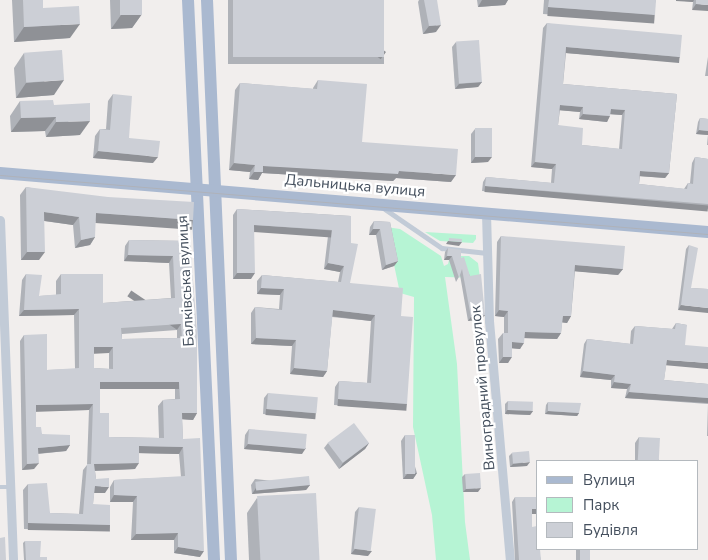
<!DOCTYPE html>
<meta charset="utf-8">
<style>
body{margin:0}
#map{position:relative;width:708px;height:560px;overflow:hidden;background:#f1eeed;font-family:"Nunito Sans",sans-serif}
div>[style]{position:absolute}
.green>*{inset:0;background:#b6f4d4}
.lane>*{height:4.5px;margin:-2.25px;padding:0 2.25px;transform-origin:2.25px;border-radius:2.25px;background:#c2cbd7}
.street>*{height:9px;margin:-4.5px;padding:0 4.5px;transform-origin:4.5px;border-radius:4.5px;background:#c2cbd7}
.primary>*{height:12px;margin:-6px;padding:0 6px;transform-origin:6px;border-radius:6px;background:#aab9d0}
.tram>*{height:1px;margin:-0.5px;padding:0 0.5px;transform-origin:0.5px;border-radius:0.5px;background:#afb2b9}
.wall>*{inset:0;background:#afb2b8;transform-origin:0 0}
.shaded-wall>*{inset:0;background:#8f9196;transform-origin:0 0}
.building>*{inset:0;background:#cccfd6;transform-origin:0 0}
span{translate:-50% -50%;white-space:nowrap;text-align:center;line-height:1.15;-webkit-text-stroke:4.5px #fff;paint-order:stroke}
.street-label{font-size:15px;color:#444f5d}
.legend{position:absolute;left:536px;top:460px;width:162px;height:90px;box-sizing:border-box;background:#fff;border:1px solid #b4b9be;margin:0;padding:6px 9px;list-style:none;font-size:15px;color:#444f5d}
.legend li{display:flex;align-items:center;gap:10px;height:25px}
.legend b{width:25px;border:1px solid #b4b9be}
</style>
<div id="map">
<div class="green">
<i style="clip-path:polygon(386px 227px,400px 229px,441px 256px,444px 266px,448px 264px,450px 256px,469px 256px,478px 263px,480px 278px,445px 277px,457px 364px,465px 522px,470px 560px,436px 560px,432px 515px,413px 427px,414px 297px,400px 293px)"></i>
<i style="clip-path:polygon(425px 232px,476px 235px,476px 239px,473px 243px,440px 241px)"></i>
</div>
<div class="lane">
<i style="left:385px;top:209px;width:69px;rotate:34.4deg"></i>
<i style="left:442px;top:248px;width:45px;rotate:6.3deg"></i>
<i style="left:0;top:487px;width:10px"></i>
</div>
<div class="street">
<i style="left:486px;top:213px;width:108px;rotate:88.4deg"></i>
<i style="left:489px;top:321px;width:240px;rotate:85deg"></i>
<i style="left:0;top:220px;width:340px;rotate:87.8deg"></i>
</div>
<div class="primary">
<i style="left:188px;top:0;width:561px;rotate:87.34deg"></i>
<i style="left:207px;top:0;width:561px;rotate:87.55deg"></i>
<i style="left:0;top:173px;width:710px;rotate:4.76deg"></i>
</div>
<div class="tram">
<i style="left:0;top:175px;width:710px;rotate:4.76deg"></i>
</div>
<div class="wall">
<i style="clip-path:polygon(12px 0,43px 0,43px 8px,70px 38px,14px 42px)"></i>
<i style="clip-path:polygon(110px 0,142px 0,142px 14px,132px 28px,111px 29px)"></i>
<i style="left:228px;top:0;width:156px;height:64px"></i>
<i style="clip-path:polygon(419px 0,437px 0,436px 32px,423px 34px,418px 2px)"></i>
<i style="clip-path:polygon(477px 0,508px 0,505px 5px,478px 7px)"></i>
<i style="clip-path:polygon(544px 0,656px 0,650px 22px,543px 14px)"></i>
<i style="clip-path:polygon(676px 0,708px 0,692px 10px,693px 2px)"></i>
<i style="clip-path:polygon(evenodd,547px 23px,680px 57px,676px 62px,566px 53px,563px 84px,677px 94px,669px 173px,665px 178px,640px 176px,639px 184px,684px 189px,688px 183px,690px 183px,692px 163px,695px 157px,708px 159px,708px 209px,482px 191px,483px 182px,486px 177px,551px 183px,552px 169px,531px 167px,543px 28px,547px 23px,560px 110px,580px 112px,579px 119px,607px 122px,610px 114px,622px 115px,619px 149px,582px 145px,558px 125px,560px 110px)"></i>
<i style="clip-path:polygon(456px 42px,482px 82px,478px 87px,455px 89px,452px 47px)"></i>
<i style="clip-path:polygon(24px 53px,54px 95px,16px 98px,14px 68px)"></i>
<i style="clip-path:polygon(708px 57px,708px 76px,705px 76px)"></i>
<i style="clip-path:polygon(318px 80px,362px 142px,451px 182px,396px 178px,393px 181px,262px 173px,258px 180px,249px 179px,250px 172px,229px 170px,235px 90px,240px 83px,313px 89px,313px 88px)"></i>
<i style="clip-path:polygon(113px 94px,129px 138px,153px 163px,93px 158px,95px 136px,100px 129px,106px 129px,108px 101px)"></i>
<i style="clip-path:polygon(20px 101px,54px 105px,80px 135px,46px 137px,45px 131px,11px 132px,10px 116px)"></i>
<i style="clip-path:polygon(700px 118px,708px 119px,708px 145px,707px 145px,708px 135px,696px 134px,698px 122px)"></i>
<i style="clip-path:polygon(475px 129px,488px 162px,471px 163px,471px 134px)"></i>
<i style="clip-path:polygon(26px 187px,193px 220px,187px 228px,95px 221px,95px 237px,90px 245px,75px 248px,73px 225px,44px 221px,39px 260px,21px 260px,20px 195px)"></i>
<i style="clip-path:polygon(237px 209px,351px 216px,350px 283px,401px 316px,407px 404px,403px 410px,334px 405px,335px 387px,339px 381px,367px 383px,371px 321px,332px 317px,327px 371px,323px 377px,290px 374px,292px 346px,251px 344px,251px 313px,255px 307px,279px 309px,280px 295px,257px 294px,257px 281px,262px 275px,338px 282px,340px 272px,324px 269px,328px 236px,254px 231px,251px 279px,233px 279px,233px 215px)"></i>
<i style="clip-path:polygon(374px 221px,390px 222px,398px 261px,394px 266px,382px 270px,376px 235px,369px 235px,370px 227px)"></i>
<i style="clip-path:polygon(501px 236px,623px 269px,618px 275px,575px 271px,571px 316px,567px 323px,562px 322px,561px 333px,557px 339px,524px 338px,520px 349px,512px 348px,508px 363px,499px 363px,498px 339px,503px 333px,504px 333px,504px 317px,495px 316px,497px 242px)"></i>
<i style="clip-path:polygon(evenodd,129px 240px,190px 241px,197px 413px,193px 420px,182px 419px,183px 439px,200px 557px,174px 553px,174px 540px,131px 540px,133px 502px,110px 502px,110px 487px,114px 480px,181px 477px,179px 454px,139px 453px,135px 469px,95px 471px,96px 479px,105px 493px,94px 493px,93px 504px,110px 525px,106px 531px,24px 529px,23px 490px,28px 484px,50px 513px,79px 514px,83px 470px,87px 465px,89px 410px,36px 411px,36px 427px,42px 434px,70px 445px,66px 451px,38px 454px,34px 469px,22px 470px,20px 341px,24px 335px,47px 370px,75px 369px,74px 315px,19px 316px,22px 280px,26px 274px,39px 296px,56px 295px,56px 281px,61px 274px,103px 303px,171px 298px,169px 263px,124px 261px,125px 246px,129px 240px,177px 330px,177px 338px,122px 339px,122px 334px,177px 330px,129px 240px,94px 353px,109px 353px,109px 369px,94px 368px,94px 353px,129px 240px,100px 388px,175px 388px,175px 399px,163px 400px,158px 406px,159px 438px,109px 437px,100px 413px,100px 388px)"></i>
<i style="clip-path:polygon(689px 245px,691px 288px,708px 289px,678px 310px,686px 249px)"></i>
<i style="clip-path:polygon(448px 248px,461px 258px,470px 276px,485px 315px,482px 319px,468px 321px,460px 275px,456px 282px,449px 260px,444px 260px,445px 252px)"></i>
<i style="clip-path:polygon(676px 323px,687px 325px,666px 365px,664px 380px,708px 384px,708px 436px,707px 436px,708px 404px,625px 398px,627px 389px,611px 388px,611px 380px,580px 377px,584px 344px,587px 339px,630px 344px,631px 331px,635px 326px,672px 329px)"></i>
<i style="clip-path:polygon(268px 393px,316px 413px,312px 418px,263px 414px,264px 398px)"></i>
<i style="clip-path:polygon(508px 401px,533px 411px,530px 415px,505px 414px,505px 404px)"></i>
<i style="clip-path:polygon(548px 402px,579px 413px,577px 416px,545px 414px,546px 405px)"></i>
<i style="clip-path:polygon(249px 429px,302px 454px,244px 449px,245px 435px)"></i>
<i style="clip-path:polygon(405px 435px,417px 473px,413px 479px,403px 479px,401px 441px)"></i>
<i style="clip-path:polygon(639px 437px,660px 461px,635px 461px,635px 443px)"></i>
<i style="clip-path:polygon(328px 443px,369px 443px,365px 449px,339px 469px,324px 448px)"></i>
<i style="clip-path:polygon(512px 453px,527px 466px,510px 467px,509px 456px)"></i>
<i style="clip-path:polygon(465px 474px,478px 492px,463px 492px,462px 477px)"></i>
<i style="clip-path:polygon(255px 479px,310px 485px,306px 490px,252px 494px,251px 485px)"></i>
<i style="clip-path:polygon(515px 497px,537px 497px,537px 514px,532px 514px,532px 527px,541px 560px,515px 560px,512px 502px)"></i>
<i style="clip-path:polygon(257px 498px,319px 560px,249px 560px,247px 513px)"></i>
<i style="clip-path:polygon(359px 507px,368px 556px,351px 554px,355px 512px)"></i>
<i style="clip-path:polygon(25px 541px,40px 557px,47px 560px,24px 560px,23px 543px)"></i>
<i style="left:576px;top:549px;width:14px;height:11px"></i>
</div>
<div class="shaded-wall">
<i style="clip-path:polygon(482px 0,508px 0,505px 5px,478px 7px)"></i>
<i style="clip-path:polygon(676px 0,694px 0,693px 2px,676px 1px)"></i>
<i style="clip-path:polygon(696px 4px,708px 5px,708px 11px,692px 10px)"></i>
<i style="left:548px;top:7px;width:107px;height:9px;rotate:4deg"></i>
<i style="clip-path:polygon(142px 14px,132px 28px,111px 29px,121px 15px)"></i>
<i style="clip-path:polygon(80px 24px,70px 38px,14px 42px,24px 27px)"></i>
<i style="clip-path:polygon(441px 25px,436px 32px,423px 34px,429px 26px)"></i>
<i style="left:566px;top:47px;width:114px;height:6px;rotate:5deg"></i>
<i style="left:386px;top:52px;width:9px;height:151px;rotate:126deg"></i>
<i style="clip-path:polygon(64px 80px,54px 95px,16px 98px,26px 83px)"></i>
<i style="clip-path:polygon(482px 82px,478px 87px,455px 89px,459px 84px)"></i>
<i style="clip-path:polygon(560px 105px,583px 107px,580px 112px,556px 110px)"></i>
<i style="clip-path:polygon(611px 109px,625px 110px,622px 115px,607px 114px)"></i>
<i style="clip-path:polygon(583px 114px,610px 116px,607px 122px,579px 119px)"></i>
<i style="clip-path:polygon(56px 117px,45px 131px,11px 132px,21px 118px)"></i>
<i style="clip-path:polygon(90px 121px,80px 135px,46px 137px,56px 122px)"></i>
<i style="clip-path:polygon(699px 130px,708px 131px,708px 135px,696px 134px)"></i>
<i style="clip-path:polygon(98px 151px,158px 157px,153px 163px,93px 158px)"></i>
<i style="clip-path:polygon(475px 157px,492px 157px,488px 162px,471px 163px)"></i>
<i style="clip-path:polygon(535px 162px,556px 164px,552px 169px,531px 167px)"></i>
<i style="clip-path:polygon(234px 163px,255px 165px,250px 172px,229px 170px)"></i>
<i style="clip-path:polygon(263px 166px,399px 171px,456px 175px,451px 182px,396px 178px,393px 181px,262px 173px,258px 180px,249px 179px,254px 172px)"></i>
<i style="clip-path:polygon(640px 171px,669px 173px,665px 178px,637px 176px)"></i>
<i style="left:485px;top:186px;width:224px;height:6px;rotate:5deg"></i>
<i style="clip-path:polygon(44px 212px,79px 217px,73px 225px,38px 220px)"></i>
<i style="left:96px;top:213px;width:97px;height:10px;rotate:4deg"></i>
<i style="left:254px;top:225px;width:78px;height:7px;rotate:4deg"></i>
<i style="clip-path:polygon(373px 229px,380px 229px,376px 235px,369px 235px)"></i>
<i style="clip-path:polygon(95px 237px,90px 245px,75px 248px,81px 240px)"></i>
<i style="clip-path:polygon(448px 241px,462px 242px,459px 246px,446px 244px)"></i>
<i style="clip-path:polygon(27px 252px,45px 252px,39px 260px,21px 260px)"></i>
<i style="clip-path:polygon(128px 255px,173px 256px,169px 263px,124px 261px)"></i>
<i style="clip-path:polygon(447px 256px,452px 256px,449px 260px,444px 260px)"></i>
<i style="clip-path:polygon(398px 261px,394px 266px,382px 270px,386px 265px)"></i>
<i style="clip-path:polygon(328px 263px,344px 266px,340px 272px,324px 269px)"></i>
<i style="clip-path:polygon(575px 265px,623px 269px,618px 275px,571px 271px)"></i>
<i style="clip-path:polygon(237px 273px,255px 273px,251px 279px,233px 279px)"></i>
<i style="clip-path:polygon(261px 288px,284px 289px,280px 295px,257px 294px)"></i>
<i style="clip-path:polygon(681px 305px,708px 308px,708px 313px,678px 310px)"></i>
<i style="clip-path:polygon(79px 309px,74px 315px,19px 316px,24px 310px)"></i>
<i style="clip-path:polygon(333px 310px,375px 315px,371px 321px,329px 316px)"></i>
<i style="clip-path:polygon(499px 310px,508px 311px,504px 317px,495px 316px)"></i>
<i style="clip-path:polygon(485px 315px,482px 319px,468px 321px,471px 317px)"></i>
<i style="clip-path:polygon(563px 316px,571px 316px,567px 323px,558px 322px)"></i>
<i style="left:181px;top:324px;width:7px;height:60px;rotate:124deg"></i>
<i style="clip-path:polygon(525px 332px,561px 333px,557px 339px,521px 338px)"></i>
<i style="clip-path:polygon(256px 338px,296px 340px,292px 346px,251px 344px)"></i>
<i style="clip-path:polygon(512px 342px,524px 343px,520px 349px,508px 348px)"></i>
<i style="clip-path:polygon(94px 347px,113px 347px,109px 353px,90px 354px)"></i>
<i style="clip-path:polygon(503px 357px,512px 357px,508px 363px,499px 363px)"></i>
<i style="clip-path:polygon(667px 360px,708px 363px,708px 369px,663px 365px)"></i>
<i style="clip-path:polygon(294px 368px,327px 371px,323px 377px,290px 374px)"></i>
<i style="clip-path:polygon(583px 371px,615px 375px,611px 380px,580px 377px)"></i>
<i style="left:100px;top:382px;width:79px;height:7px"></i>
<i style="clip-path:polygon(614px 382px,631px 384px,627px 389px,611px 388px)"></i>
<i style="clip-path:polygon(629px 392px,708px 398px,708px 403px,625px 398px)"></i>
<i style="left:338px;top:399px;width:69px;height:7px;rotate:4deg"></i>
<i style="clip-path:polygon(93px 404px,89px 410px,32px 412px,36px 405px)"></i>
<i style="left:266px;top:409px;width:50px;height:6px;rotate:5deg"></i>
<i style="clip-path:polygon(507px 410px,533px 411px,530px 415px,505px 414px)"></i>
<i style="clip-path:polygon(548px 411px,579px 413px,577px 416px,545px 414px)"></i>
<i style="clip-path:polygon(182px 413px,197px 413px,193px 420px,178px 419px)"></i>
<i style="clip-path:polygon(369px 443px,365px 449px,339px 469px,343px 463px)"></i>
<i style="clip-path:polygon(248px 444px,306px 448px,302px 454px,244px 449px)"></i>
<i style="clip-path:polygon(70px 445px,66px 451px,34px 454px,38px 448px)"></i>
<i style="clip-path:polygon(139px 446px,183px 447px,179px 454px,134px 453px)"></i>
<i style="clip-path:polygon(530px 462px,527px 466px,510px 467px,513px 464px)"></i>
<i style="clip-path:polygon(39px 463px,34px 469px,22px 470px,27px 464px)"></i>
<i style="clip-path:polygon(139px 463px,135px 469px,90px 471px,94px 464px)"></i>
<i style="clip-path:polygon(417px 473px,413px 479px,403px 479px,407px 474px)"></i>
<i style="clip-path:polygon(310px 485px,306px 490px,252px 494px,256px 488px)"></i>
<i style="clip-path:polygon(95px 486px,109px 487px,105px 493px,90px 493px)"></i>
<i style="clip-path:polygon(481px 488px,478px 492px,463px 492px,466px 489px)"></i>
<i style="clip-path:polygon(114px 495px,137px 496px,133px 502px,110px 502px)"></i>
<i style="clip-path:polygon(532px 509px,537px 509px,537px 514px,528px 514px)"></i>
<i style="left:28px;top:523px;width:82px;height:7px;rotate:1deg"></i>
<i style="clip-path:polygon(178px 533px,174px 540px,131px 540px,136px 534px)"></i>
<i style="clip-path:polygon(178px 547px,204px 551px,200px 557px,174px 553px)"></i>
<i style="clip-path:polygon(355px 549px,372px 551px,368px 556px,351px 554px)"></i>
</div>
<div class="building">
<i style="clip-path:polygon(23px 0,43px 0,43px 8px,79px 6px,80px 24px,24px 27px)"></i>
<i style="left:120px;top:0;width:22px;height:15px"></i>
<i style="left:233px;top:0;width:151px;height:57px"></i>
<i style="clip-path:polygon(424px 0,437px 0,441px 25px,429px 26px)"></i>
<i style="clip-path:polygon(549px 0,656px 0,655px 15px,548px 7px)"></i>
<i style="clip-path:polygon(696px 0,708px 0,708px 5px,696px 4px)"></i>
<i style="clip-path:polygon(evenodd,547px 23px,682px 35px,680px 57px,566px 47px,563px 84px,677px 94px,669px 173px,640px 171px,639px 184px,687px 189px,688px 183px,693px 184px,695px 157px,708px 159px,708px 204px,485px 186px,486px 177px,554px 183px,556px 164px,535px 162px,547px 23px,560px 105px,583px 107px,583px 114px,610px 116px,611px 109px,625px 110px,622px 149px,582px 145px,583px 128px,558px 125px,560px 105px)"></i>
<i style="left:479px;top:40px;width:42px;height:23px;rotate:86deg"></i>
<i style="left:62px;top:50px;width:30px;height:38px;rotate:86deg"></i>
<i style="clip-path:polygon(318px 80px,367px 84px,362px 142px,458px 149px,456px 175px,399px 171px,398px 174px,263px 166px,263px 172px,254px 172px,255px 165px,234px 163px,240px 83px,317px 89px)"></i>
<i style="clip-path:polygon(113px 94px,132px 96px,129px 138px,160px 141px,158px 157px,98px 151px,100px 129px,110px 130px)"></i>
<i style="clip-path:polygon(53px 100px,54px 105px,90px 103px,90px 121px,56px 122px,56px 117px,21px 118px,20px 101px)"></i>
<i style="clip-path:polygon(700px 118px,708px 119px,708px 131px,699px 130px)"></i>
<i style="left:492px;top:128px;width:29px;height:17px;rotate:90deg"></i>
<i style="clip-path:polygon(26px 187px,108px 197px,194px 202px,193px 220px,96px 213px,95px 237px,81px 240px,79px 217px,44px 212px,45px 252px,27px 252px)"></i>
<i style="clip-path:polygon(237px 209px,351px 216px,351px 243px,358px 244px,350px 283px,403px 288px,401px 316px,413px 317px,407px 404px,338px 399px,339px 381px,371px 383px,375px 315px,333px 310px,327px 371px,294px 368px,296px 340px,256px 338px,255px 307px,282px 310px,284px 289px,261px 288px,262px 275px,341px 282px,344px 266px,328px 263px,332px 230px,254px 225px,255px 273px,237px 273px)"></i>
<i style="clip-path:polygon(374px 221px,390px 222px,398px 261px,386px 265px,380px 229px,373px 229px)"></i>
<i style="clip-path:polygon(501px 236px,625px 246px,623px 269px,575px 265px,571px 316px,563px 316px,561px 333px,525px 332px,524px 343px,512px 342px,512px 357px,503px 357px,503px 333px,508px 333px,508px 311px,499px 310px)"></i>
<i style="left:449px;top:238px;width:13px;height:3px;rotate:4deg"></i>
<i style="clip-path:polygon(evenodd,129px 240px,190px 241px,197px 332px,197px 413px,182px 413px,183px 439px,200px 438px,204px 551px,178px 547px,178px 533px,136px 534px,137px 496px,114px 495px,114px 480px,185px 476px,183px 447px,139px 446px,139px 463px,94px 464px,96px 479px,109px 478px,109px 487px,95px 486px,93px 504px,110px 505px,110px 525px,28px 523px,28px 484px,47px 483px,50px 513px,83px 514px,87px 464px,91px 464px,93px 404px,36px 405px,36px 427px,41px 427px,42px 434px,70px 435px,70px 445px,38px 448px,39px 463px,27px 464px,24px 335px,47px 334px,47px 370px,79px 368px,79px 309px,24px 310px,26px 274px,42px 275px,39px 296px,61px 294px,61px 274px,103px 274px,103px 303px,175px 298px,173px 256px,128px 255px,129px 240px,181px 324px,182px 338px,122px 339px,121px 328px,181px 324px,129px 240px,94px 347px,113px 347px,113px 369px,94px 368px,94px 347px,129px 240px,100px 382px,179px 382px,180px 399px,163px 400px,164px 438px,109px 437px,109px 413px,100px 413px,100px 382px)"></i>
<i style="clip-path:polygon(689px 245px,698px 248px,691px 288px,708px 289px,708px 308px,681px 305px)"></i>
<i style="clip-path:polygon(448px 248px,461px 250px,461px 258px,464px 257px,470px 276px,481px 274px,485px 315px,471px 317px,462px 269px,459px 278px,452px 256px,447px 256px)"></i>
<i style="clip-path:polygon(676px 323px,687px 325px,685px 345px,708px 347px,708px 363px,667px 360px,664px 380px,708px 384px,708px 398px,629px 392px,631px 384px,614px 382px,615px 375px,583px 371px,587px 339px,633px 344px,635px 326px,675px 329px)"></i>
<i style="left:268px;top:393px;width:50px;height:16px;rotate:5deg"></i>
<i style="left:508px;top:401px;width:25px;height:9px;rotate:2deg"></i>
<i style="clip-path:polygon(548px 402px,581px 403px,579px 413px,548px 411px)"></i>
<i style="left:354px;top:423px;width:25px;height:33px;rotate:53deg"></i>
<i style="left:249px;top:429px;width:58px;height:15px;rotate:5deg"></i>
<i style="left:405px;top:435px;width:10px;height:39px"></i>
<i style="left:639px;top:437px;width:21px;height:24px;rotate:3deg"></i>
<i style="left:529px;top:451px;width:11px;height:17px;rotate:85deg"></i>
<i style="left:480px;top:473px;width:15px;height:15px;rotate:86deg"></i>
<i style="left:309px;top:476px;width:9px;height:54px;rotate:84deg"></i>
<i style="left:316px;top:493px;width:67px;height:59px;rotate:87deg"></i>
<i style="clip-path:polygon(515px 497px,537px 497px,537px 509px,532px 509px,532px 527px,537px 526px,537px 549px,540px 549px,541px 560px,519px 560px)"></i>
<i style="left:359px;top:507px;width:17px;height:42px;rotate:7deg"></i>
<i style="clip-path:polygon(5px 537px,6px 560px,0 560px,0 538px)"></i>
<i style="clip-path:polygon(25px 541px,41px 541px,40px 557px,47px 557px,47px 560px,26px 560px)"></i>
<i style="left:580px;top:549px;width:10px;height:11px"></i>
</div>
<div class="street-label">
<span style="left:355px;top:186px;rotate:5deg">Дальницька вулиця</span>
<span style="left:186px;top:281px;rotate:-93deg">Балківська вулиця</span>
<span style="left:483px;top:388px;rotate:-95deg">Виноградний провулок</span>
</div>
<ul class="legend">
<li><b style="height:6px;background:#aab9d0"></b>Вулиця</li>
<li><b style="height:14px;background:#b6f4d4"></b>Парк</li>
<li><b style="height:14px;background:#cccfd6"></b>Будівля</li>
</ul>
</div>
